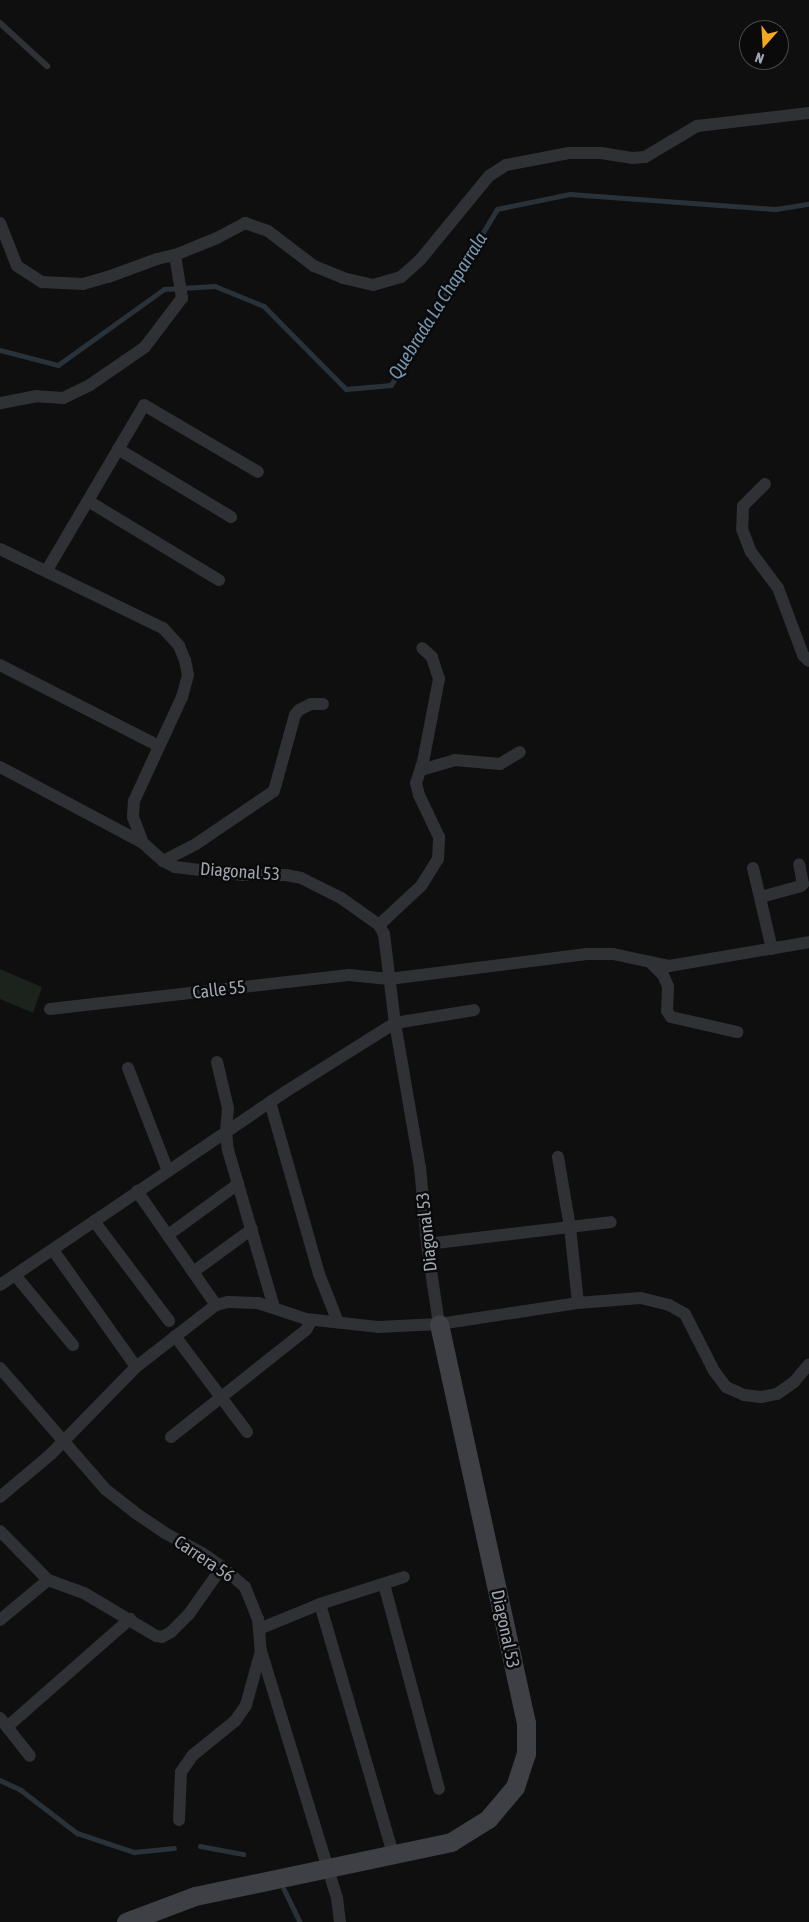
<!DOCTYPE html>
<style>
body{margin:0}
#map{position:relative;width:809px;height:1922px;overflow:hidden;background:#0f0f10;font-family:"Asap Condensed",sans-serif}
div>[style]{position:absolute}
.green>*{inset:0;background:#1b231c}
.stream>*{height:4.5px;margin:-2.25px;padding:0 2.25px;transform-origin:2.25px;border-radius:2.25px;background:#293238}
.lane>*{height:6px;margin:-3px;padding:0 3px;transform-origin:3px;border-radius:3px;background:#303135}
.street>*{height:12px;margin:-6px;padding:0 6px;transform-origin:6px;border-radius:6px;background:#303135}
.secondary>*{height:19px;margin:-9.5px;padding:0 9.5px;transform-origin:9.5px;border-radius:9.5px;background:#3e4045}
span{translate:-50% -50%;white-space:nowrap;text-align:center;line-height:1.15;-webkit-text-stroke:5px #0a0a0b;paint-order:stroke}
.street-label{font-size:18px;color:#a0a6b1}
.water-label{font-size:19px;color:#7695ae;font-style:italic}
.north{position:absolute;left:739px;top:20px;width:50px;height:50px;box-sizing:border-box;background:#0a0a0b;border:1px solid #46484d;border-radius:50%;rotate:199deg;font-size:14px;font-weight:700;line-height:20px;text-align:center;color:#a0a6b1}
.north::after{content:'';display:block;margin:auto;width:18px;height:22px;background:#f2a825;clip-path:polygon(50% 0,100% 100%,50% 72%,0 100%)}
</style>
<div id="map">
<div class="green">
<i style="clip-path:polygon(0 969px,42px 987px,33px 1013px,0 999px)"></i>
</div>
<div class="stream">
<i style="left:0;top:350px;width:60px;rotate:14.5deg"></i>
<i style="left:58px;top:365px;width:130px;rotate:-35.6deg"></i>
<i style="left:164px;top:289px;width:51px;rotate:-3.4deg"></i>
<i style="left:215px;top:286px;width:53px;rotate:22.2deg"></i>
<i style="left:264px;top:306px;width:117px;rotate:45.3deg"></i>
<i style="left:346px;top:389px;width:45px;rotate:-5.1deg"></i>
<i style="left:391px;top:385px;width:205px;rotate:-58.9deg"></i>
<i style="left:497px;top:209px;width:75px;rotate:-11.6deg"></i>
<i style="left:570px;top:194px;width:207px;rotate:4.2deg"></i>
<i style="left:776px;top:209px;width:33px;rotate:-9deg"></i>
<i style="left:0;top:1780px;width:23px;rotate:25deg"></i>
<i style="left:21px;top:1790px;width:71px;rotate:37.5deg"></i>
<i style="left:77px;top:1833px;width:60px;rotate:18.4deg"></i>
<i style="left:134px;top:1852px;width:40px;rotate:-5.7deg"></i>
<i style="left:200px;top:1846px;width:44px;rotate:10.5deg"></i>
<i style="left:284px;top:1889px;width:37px;rotate:64deg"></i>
</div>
<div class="lane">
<i style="left:0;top:23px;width:64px;rotate:42.5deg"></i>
</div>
<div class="street">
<i style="left:0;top:223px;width:46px;rotate:68.4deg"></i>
<i style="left:17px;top:266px;width:30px;rotate:33deg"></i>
<i style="left:42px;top:282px;width:41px;rotate:2.8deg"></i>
<i style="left:83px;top:284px;width:26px;rotate:-16deg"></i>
<i style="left:108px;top:277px;width:52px;rotate:-20.2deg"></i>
<i style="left:157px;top:259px;width:18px;rotate:-13deg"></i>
<i style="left:175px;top:255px;width:44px;rotate:80.8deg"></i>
<i style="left:182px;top:298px;width:61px;rotate:127.1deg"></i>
<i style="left:145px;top:347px;width:67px;rotate:145.4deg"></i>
<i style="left:90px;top:385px;width:30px;rotate:154deg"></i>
<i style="left:63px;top:398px;width:26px;rotate:-176deg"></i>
<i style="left:37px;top:396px;width:38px;rotate:169deg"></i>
<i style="left:175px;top:255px;width:45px;rotate:-22deg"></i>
<i style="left:217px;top:238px;width:32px;rotate:-28deg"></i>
<i style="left:245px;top:223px;width:24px;rotate:19deg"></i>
<i style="left:268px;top:231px;width:58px;rotate:37.3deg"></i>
<i style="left:314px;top:266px;width:31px;rotate:22deg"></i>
<i style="left:343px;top:278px;width:31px;rotate:13deg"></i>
<i style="left:373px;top:285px;width:29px;rotate:-16deg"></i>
<i style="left:401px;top:277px;width:25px;rotate:-42deg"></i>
<i style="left:420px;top:260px;width:109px;rotate:-50.6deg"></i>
<i style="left:489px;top:176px;width:20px;rotate:-33deg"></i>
<i style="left:506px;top:165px;width:64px;rotate:-10.8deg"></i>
<i style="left:569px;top:153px;width:32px"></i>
<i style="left:601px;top:153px;width:31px;rotate:9deg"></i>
<i style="left:632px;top:158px;width:13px;rotate:-4deg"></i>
<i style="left:645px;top:157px;width:61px;rotate:-30.8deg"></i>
<i style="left:697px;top:126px;width:113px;rotate:-6.6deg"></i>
<i style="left:118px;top:449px;width:132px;rotate:31deg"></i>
<i style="left:765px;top:484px;width:31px;rotate:135deg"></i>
<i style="left:743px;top:506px;width:23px;rotate:92deg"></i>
<i style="left:742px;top:529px;width:25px;rotate:69deg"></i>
<i style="left:751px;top:552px;width:45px;rotate:53.1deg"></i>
<i style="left:778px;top:588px;width:72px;rotate:69.5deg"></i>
<i style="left:803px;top:655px;width:8px;rotate:45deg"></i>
<i style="left:88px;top:501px;width:153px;rotate:31.1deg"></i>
<i style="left:0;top:549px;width:181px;rotate:25.9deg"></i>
<i style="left:163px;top:628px;width:24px;rotate:48deg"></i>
<i style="left:179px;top:646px;width:15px;rotate:67deg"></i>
<i style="left:185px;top:660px;width:15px;rotate:79deg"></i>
<i style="left:188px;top:675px;width:23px;rotate:105deg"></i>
<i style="left:182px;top:697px;width:115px;rotate:114.8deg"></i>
<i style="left:134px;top:801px;width:16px;rotate:94deg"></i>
<i style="left:133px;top:817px;width:28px;rotate:69deg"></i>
<i style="left:143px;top:843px;width:27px;rotate:42deg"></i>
<i style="left:163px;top:861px;width:13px;rotate:27deg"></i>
<i style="left:175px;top:867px;width:68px;rotate:6.7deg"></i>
<i style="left:243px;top:875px;width:43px"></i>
<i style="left:286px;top:875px;width:15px;rotate:11deg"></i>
<i style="left:301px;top:878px;width:45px;rotate:26.6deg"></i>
<i style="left:341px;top:898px;width:47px;rotate:35.4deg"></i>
<i style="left:379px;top:925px;width:10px;rotate:61deg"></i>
<i style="left:384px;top:934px;width:90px;rotate:83deg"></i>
<i style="left:395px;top:1023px;width:146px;rotate:80.2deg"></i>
<i style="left:420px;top:1167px;width:77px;rotate:84.8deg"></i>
<i style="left:427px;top:1244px;width:81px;rotate:81.5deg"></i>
<i style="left:47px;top:570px;width:191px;rotate:-59.5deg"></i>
<i style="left:144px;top:405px;width:132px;rotate:30.4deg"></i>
<i style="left:0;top:665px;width:178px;rotate:27deg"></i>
<i style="left:0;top:767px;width:162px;rotate:28deg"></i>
<i style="left:421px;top:770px;width:35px;rotate:-16deg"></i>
<i style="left:455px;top:760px;width:45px;rotate:5.1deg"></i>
<i style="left:500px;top:764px;width:23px;rotate:-31deg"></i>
<i style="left:163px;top:861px;width:37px;rotate:-27deg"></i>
<i style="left:196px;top:844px;width:94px;rotate:-34.2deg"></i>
<i style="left:274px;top:791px;width:79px;rotate:-74.6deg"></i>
<i style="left:295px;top:715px;width:6px;rotate:-51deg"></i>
<i style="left:299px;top:710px;width:13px;rotate:-27deg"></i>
<i style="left:311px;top:704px;width:12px"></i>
<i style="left:753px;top:868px;width:83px;rotate:76.8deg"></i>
<i style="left:761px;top:897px;width:41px;rotate:-15.4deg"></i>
<i style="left:801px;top:886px;width:3px;rotate:-45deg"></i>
<i style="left:803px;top:884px;width:20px;rotate:-101deg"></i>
<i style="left:379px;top:925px;width:57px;rotate:-42.9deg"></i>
<i style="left:421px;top:886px;width:32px;rotate:-58deg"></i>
<i style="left:438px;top:859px;width:22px;rotate:-87deg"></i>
<i style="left:439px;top:837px;width:47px;rotate:-115.5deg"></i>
<i style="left:419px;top:795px;width:12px;rotate:-104deg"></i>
<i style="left:416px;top:783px;width:22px;rotate:-72deg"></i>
<i style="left:423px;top:762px;width:85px;rotate:-79.1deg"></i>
<i style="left:439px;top:679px;width:23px;rotate:-108deg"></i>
<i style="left:432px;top:657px;width:13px;rotate:-138deg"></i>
<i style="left:652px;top:964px;width:16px;rotate:45deg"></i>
<i style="left:663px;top:975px;width:12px;rotate:66deg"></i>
<i style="left:668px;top:986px;width:25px;rotate:92deg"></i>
<i style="left:667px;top:1011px;width:7px;rotate:56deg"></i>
<i style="left:671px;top:1017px;width:68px;rotate:12.8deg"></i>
<i style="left:50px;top:1009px;width:301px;rotate:-6.5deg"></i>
<i style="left:349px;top:975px;width:40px;rotate:5.7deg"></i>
<i style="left:389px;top:979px;width:199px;rotate:-7.2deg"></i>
<i style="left:586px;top:954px;width:27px"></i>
<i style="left:613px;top:954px;width:57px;rotate:12.1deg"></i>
<i style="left:669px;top:966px;width:142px;rotate:-9.7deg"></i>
<i style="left:217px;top:1062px;width:47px;rotate:76.6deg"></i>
<i style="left:228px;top:1108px;width:24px;rotate:95deg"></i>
<i style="left:226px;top:1132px;width:18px;rotate:84deg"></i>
<i style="left:228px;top:1150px;width:164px;rotate:73.7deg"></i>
<i style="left:128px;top:1068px;width:110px;rotate:68.8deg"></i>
<i style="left:270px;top:1102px;width:179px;rotate:74.1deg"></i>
<i style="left:319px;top:1274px;width:52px;rotate:68.4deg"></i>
<i style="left:558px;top:1157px;width:71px;rotate:80.3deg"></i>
<i style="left:570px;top:1227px;width:76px;rotate:84deg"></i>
<i style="left:137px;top:1191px;width:139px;rotate:55.3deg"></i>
<i style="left:94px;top:1221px;width:125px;rotate:53.1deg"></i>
<i style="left:168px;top:1235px;width:87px;rotate:-36.1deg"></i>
<i style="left:427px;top:1244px;width:185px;rotate:-6.8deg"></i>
<i style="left:53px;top:1250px;width:143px;rotate:54.6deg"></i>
<i style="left:193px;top:1272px;width:73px;rotate:-36.1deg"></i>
<i style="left:15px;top:1275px;width:91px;rotate:50.4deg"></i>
<i style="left:0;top:1285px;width:344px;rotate:-34.1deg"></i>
<i style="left:285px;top:1092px;width:130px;rotate:-32.1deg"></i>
<i style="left:395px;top:1023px;width:80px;rotate:-9.3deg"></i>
<i style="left:175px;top:1336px;width:120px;rotate:53.1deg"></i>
<i style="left:0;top:1368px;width:160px;rotate:49deg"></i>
<i style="left:105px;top:1489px;width:37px;rotate:38deg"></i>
<i style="left:134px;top:1512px;width:37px;rotate:34deg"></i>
<i style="left:165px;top:1533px;width:42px;rotate:28.4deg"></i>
<i style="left:202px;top:1553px;width:24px;rotate:35deg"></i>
<i style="left:222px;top:1567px;width:30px;rotate:41deg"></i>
<i style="left:245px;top:1587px;width:35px;rotate:68deg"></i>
<i style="left:258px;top:1619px;width:32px;rotate:85deg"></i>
<i style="left:261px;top:1651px;width:258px;rotate:72.9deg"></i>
<i style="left:337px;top:1898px;width:24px;rotate:83deg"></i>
<i style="left:171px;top:1437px;width:172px;rotate:-38.4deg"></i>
<i style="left:306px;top:1330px;width:12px;rotate:-59deg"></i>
<i style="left:0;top:1497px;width:67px;rotate:-40.1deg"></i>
<i style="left:51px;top:1454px;width:122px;rotate:-45.7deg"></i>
<i style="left:136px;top:1367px;width:101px;rotate:-37.8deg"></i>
<i style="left:216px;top:1305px;width:12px;rotate:-14deg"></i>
<i style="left:228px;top:1302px;width:30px;rotate:2deg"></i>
<i style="left:258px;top:1303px;width:51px;rotate:18.4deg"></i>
<i style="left:306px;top:1319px;width:72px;rotate:6.3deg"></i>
<i style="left:378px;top:1327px;width:61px;rotate:-2.8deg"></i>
<i style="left:439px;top:1324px;width:141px;rotate:-8.6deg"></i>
<i style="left:578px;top:1303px;width:63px;rotate:-4.5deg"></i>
<i style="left:641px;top:1298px;width:29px;rotate:14deg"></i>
<i style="left:669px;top:1305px;width:18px;rotate:29deg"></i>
<i style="left:685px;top:1314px;width:64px;rotate:63deg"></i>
<i style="left:714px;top:1371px;width:20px;rotate:53deg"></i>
<i style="left:726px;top:1387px;width:20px;rotate:24deg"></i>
<i style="left:744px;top:1395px;width:17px;rotate:7deg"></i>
<i style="left:761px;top:1397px;width:16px;rotate:-11deg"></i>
<i style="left:777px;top:1394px;width:21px;rotate:-35deg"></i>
<i style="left:794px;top:1382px;width:23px;rotate:-50deg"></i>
<i style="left:0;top:1531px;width:69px;rotate:45.6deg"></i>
<i style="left:48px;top:1580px;width:38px;rotate:20deg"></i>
<i style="left:84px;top:1593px;width:84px;rotate:30.8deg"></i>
<i style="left:156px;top:1636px;width:6px;rotate:9deg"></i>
<i style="left:162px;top:1637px;width:10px;rotate:-29deg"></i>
<i style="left:171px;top:1632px;width:25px;rotate:-45deg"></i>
<i style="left:189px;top:1614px;width:57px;rotate:-54.9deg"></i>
<i style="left:384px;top:1584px;width:212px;rotate:75deg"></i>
<i style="left:320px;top:1604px;width:259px;rotate:73.7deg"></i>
<i style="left:0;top:1620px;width:62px;rotate:-39.8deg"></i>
<i style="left:259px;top:1629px;width:66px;rotate:-22.3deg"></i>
<i style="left:320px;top:1604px;width:88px;rotate:-17.8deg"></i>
<i style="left:0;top:1718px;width:48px;rotate:51.7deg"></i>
<i style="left:7px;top:1727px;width:164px;rotate:-41.3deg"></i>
<i style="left:179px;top:1820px;width:48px;rotate:-87.6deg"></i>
<i style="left:181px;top:1772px;width:21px;rotate:-55deg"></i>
<i style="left:193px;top:1755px;width:54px;rotate:-39deg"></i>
<i style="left:235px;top:1721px;width:19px;rotate:-55deg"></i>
<i style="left:246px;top:1705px;width:56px;rotate:-74.5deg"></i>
</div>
<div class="secondary">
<i style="left:126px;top:1922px;width:74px;rotate:-20.6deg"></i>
<i style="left:195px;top:1896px;width:262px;rotate:-11.9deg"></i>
<i style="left:451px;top:1842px;width:44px;rotate:-31.9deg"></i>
<i style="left:488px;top:1819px;width:42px;rotate:-49.8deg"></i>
<i style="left:515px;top:1787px;width:35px;rotate:-72deg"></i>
<i style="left:526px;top:1754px;width:31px;rotate:-90deg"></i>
<i style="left:526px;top:1723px;width:408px;rotate:-102.3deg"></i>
</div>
<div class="street-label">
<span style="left:240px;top:872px;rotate:4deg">Diagonal 53</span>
<span style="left:219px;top:990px;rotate:-7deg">Calle 55</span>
<span style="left:427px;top:1232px;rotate:-96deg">Diagonal 53</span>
<span style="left:204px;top:1559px;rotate:34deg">Carrera 56</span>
<span style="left:505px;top:1629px;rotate:78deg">Diagonal 53</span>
</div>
<div class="water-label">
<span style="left:438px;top:306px;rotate:-58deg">Quebrada La Chaparrala</span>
</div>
<div class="north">N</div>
</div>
